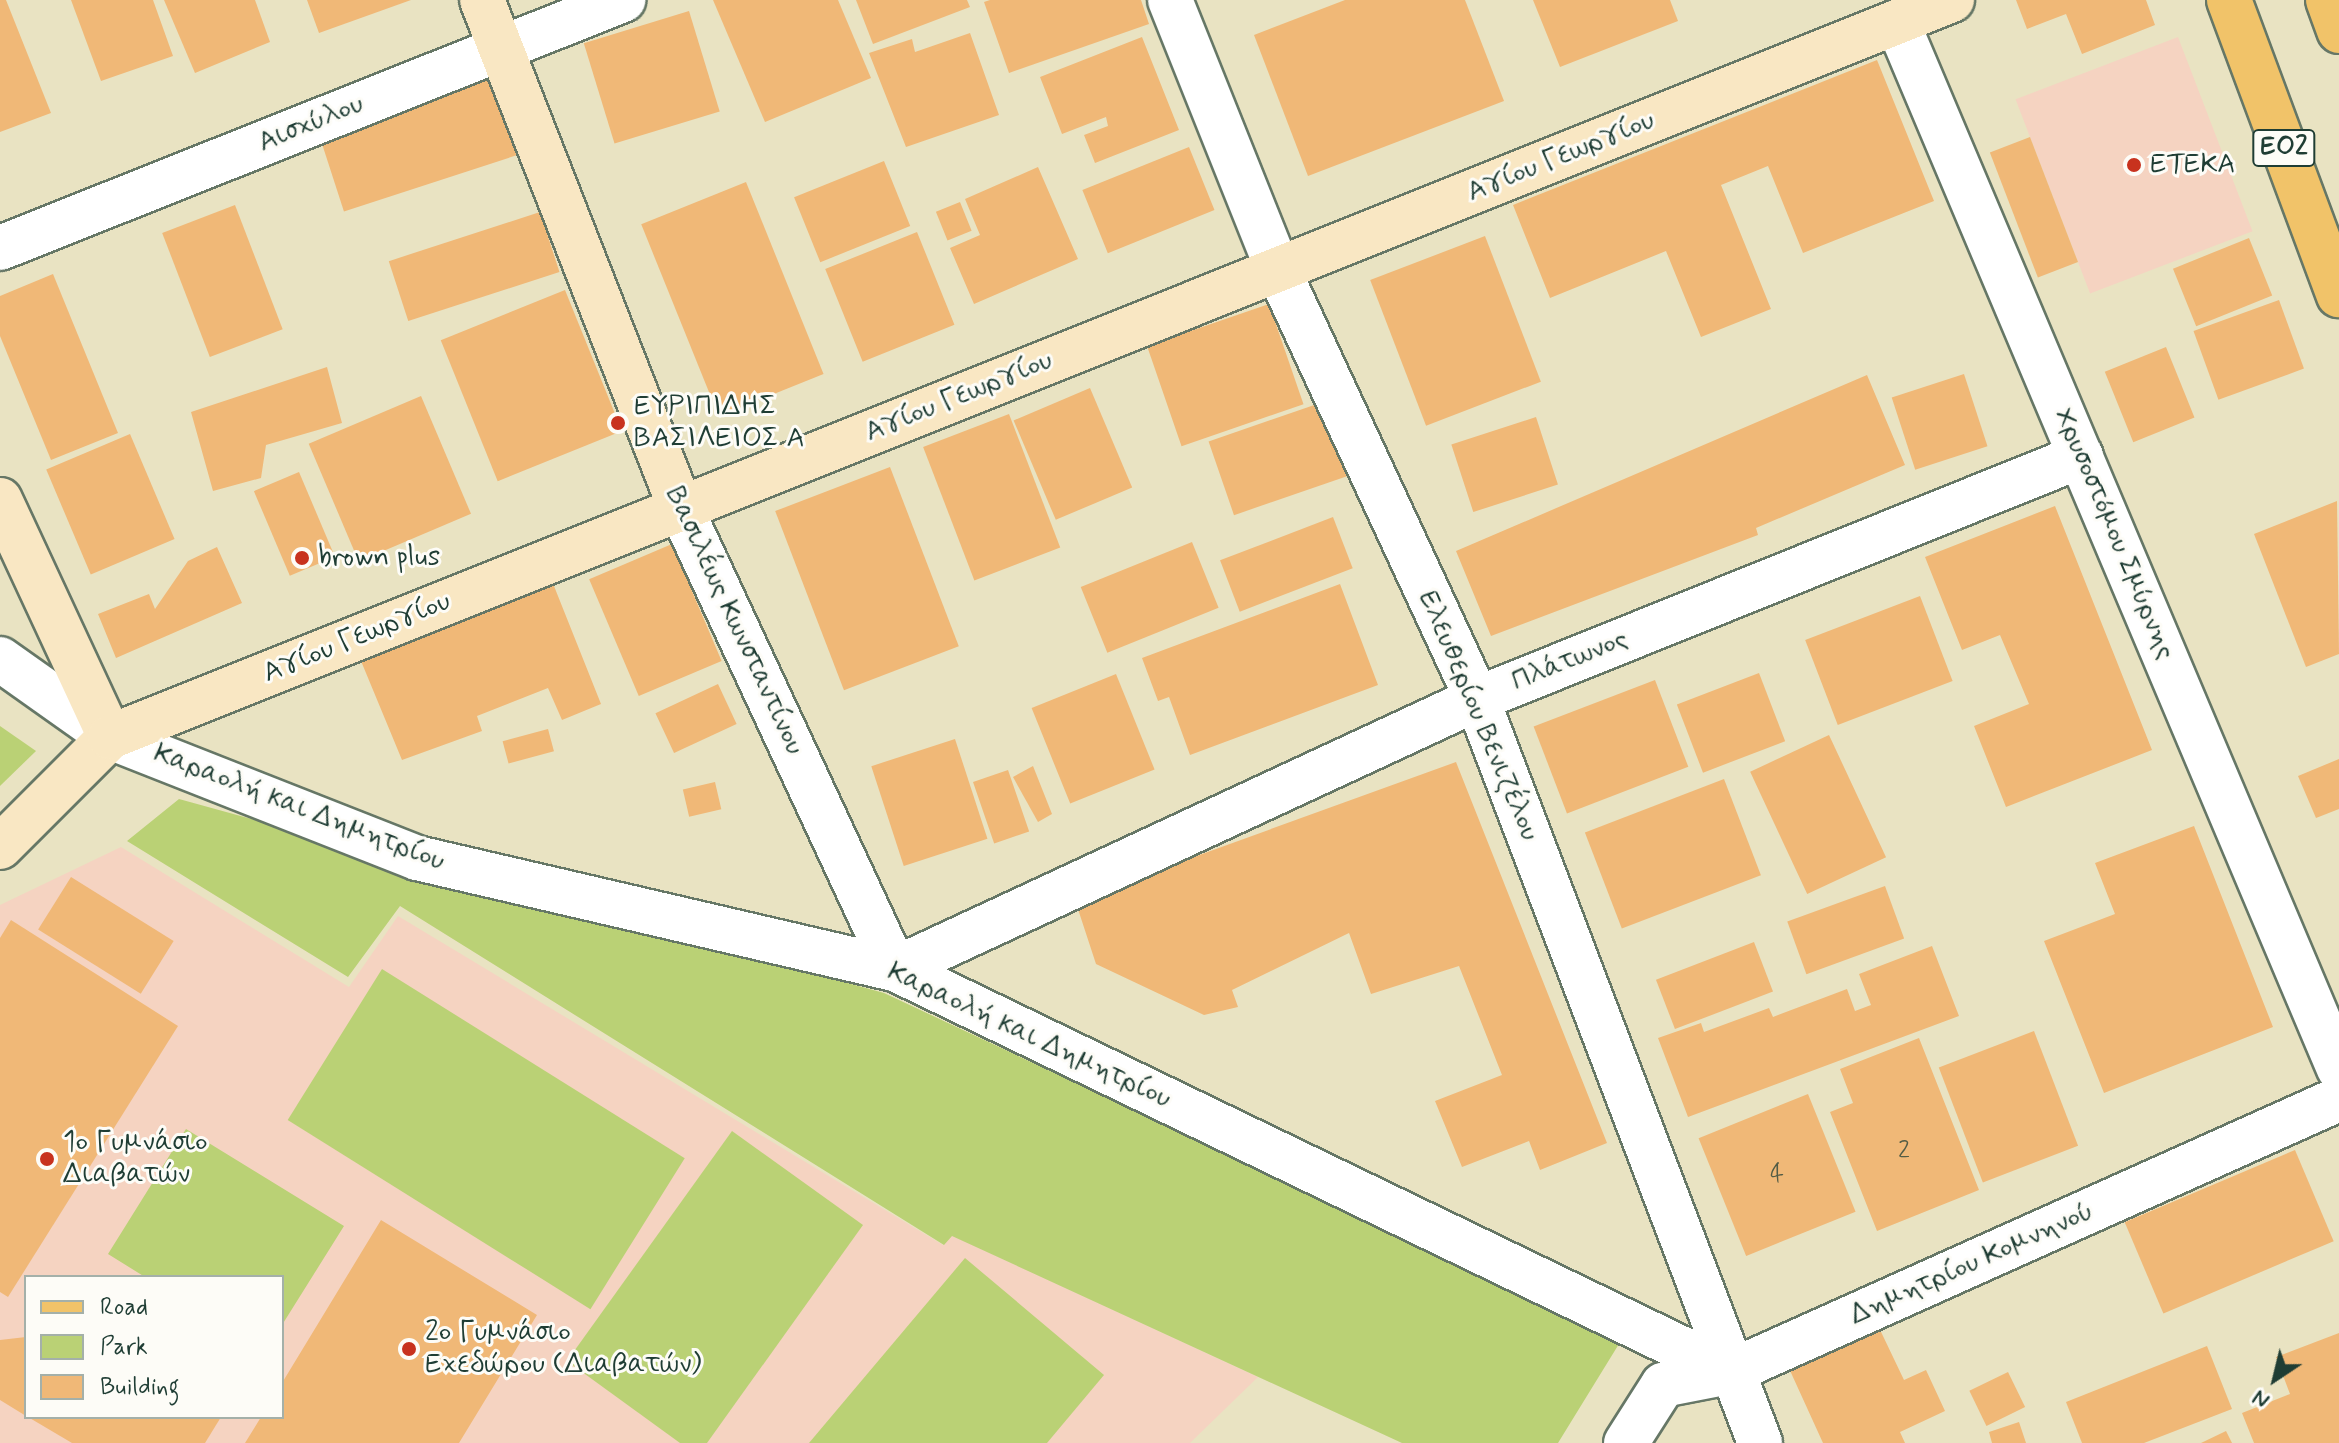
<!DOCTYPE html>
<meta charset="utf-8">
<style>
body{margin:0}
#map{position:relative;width:2339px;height:1443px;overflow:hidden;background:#e9e3c2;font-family:Mynerve,sans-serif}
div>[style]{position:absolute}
.built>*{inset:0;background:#f5d3c1;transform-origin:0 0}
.green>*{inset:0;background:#bad175;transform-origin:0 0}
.building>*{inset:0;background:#f0b877;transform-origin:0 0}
.roads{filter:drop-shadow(2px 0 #676) drop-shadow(-2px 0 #676) drop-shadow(0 2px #676) drop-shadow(0 -2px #676)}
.street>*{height:44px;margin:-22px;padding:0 22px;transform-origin:22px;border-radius:22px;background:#fff}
.secondary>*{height:44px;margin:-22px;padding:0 22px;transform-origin:22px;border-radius:22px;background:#f9e7c3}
.primary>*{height:44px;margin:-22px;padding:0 22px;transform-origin:22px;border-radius:22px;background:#f1c369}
.dots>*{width:22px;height:22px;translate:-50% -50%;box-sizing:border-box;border:4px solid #fdfcf7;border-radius:50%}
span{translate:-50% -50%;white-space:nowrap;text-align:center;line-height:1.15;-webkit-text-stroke:6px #fdfcf7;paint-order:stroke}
.number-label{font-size:24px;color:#535c45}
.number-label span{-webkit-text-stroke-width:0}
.shield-label span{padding:2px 6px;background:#fdfcf7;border:2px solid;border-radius:6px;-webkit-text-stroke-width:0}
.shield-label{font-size:26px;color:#1f3d34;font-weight:700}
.street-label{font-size:28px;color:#1f3d34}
.poi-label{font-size:28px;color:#1f3d34}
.left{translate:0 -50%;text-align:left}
.legend{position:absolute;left:24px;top:1275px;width:260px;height:144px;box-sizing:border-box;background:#fdfcf7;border:2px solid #a4b0a9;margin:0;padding:10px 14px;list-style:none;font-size:24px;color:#1f3d34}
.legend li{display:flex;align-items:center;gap:16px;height:40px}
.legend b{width:40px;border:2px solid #a4b0a9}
.north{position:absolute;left:2235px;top:1339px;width:80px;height:80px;-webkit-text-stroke:6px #fdfcf7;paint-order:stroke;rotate:215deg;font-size:22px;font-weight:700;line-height:32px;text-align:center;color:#1f3d34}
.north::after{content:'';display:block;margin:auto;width:28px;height:36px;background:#1f3d34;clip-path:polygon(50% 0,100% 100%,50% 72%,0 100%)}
</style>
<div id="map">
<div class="built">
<i style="left:2178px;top:37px;width:208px;height:174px;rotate:69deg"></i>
<i style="clip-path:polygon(evenodd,121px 847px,349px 987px,398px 916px,943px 1245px,951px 1235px,1258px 1377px,1190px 1443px,0 1443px,0 905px,121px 847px,26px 1277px,282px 1277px,282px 1417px,26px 1417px,26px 1277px)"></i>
</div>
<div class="green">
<i style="clip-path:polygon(0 726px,36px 751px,0 786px)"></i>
<i style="clip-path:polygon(179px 799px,884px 993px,1622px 1339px,1558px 1443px,1402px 1443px,952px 1236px,944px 1245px,400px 906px,348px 977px,127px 841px)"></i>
<i style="left:382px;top:969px;width:357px;height:178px;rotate:32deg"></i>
<i style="clip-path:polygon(186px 1129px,344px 1226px,282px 1325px,282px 1277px,145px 1277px,108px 1254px)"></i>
<i style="clip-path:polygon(732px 1131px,863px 1225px,707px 1443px,680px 1443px,567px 1361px)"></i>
<i style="clip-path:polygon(965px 1258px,1104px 1375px,1047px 1443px,809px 1443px)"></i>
</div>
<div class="building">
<i style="clip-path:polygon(0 0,6px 0,51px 113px,0 132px)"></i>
<i style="clip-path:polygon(71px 0,153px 0,173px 56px,101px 81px)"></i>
<i style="clip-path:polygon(164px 0,255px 0,270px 42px,195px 73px)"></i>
<i style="clip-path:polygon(307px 0,411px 0,319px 33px)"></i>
<i style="clip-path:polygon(713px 0,838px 0,871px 78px,765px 122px)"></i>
<i style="clip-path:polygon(856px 0,967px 0,970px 7px,873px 44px)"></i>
<i style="clip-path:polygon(990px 0,1141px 0,1149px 24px,1009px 73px,984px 2px)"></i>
<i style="clip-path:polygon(1345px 0,1465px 0,1504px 101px,1308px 176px,1254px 35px)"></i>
<i style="clip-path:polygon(1533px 0,1670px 0,1678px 21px,1560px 67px)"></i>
<i style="clip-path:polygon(2016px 0,2146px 0,2155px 25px,2082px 54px,2066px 14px,2027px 29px)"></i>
<i style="left:689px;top:11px;width:105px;height:110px;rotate:73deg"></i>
<i style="clip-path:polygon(970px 33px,999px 115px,906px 147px,869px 53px,912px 39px,915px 52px)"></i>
<i style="clip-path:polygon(1142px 37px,1179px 130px,1095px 163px,1084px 135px,1108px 126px,1106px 117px,1062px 134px,1040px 77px)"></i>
<i style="clip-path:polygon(1877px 60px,1934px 201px,1803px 253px,1768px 166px,1721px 185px,1771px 309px,1701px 337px,1666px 251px,1550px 298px,1513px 205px)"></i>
<i style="left:494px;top:68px;width:90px;height:187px;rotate:72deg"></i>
<i style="left:2030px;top:137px;width:134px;height:43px;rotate:69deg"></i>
<i style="left:1189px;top:147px;width:68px;height:115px;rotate:68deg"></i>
<i style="left:884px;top:161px;width:70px;height:97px;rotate:68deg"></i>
<i style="clip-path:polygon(1038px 167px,1078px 259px,974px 304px,950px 248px,980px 235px,965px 199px)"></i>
<i style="left:746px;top:182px;width:207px;height:113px;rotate:68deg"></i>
<i style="left:960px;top:202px;width:31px;height:26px;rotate:68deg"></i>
<i style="left:235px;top:205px;width:133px;height:78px;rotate:69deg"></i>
<i style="left:540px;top:212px;width:63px;height:159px;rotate:72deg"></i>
<i style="left:917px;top:232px;width:100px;height:99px;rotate:68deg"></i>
<i style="left:1485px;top:236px;width:156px;height:123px;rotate:69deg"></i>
<i style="left:2249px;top:238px;width:62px;height:82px;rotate:68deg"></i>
<i style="clip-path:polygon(53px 274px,118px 433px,51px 460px,0 336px,0 296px)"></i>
<i style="left:565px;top:290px;width:152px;height:134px;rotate:68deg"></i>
<i style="left:2279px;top:300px;width:73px;height:91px;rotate:70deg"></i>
<i style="left:1269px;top:304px;width:106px;height:129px;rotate:71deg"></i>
<i style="left:2166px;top:347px;width:76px;height:66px;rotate:68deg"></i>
<i style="clip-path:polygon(327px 367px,342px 423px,266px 445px,261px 478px,213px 491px,191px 412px)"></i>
<i style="left:1964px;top:374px;width:76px;height:76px;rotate:72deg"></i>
<i style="clip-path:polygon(1867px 375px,1905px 465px,1756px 528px,1758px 535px,1491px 636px,1456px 551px)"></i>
<i style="left:1090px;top:388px;width:108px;height:83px;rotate:67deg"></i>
<i style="left:421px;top:396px;width:128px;height:122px;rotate:67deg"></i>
<i style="left:1323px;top:402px;width:78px;height:121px;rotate:71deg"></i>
<i style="left:1009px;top:414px;width:143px;height:92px;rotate:69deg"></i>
<i style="left:1536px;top:417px;width:71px;height:89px;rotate:72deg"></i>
<i style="left:130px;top:434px;width:114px;height:91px;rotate:67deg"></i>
<i style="left:890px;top:467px;width:192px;height:123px;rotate:69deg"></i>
<i style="left:299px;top:472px;width:92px;height:49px;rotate:67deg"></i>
<i style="clip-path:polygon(2337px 501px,2339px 654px,2306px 667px,2254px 534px)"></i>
<i style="clip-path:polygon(2055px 506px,2152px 750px,2006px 807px,1974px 726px,2029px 704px,2000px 635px,1962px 650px,1925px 557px)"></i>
<i style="left:1333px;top:517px;width:55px;height:121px;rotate:69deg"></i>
<i style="left:1192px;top:542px;width:71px;height:120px;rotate:68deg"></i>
<i style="left:672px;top:544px;width:127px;height:90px;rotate:67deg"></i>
<i style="clip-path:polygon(217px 547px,242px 603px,116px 658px,98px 614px,149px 594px,155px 609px,188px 561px)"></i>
<i style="clip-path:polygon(552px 581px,601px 704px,562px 720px,548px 688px,477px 716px,482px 731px,402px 760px,361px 661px)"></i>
<i style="clip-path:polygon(1340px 584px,1378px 685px,1190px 755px,1169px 697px,1158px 701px,1142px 658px)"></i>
<i style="left:1920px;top:596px;width:91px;height:123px;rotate:69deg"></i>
<i style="left:1759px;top:673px;width:73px;height:88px;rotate:69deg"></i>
<i style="left:1116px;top:674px;width:103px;height:91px;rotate:68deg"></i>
<i style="left:1655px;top:680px;width:93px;height:130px;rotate:69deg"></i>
<i style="left:718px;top:684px;width:44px;height:69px;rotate:65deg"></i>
<i style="left:548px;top:729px;width:23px;height:47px;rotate:75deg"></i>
<i style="left:1829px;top:735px;width:135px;height:87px;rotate:65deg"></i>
<i style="left:955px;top:739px;width:105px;height:88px;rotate:72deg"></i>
<i style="clip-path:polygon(2339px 759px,2339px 809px,2316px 818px,2298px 776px)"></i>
<i style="clip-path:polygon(1456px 762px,1607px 1143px,1540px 1170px,1529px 1141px,1462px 1167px,1435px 1101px,1502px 1075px,1459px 966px,1371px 994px,1349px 933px,1232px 990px,1238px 1007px,1204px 1015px,1096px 964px,1075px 900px)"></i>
<i style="clip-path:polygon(1033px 766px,1052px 814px,1038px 822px,1013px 777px)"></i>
<i style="left:1008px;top:770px;width:65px;height:37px;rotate:71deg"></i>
<i style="left:1724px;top:779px;width:103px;height:149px;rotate:69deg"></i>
<i style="left:715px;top:782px;width:28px;height:33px;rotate:77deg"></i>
<i style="clip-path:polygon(2194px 826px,2273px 1027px,2104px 1093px,2044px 941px,2115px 914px,2095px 863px)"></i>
<i style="left:71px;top:877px;width:121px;height:62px;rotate:32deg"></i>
<i style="left:1885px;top:886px;width:56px;height:104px;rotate:70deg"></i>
<i style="clip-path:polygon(11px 920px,178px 1026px,8px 1297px,0 1292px,0 938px)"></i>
<i style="left:1754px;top:942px;width:53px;height:105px;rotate:69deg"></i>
<i style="clip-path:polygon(1932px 946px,1959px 1016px,1688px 1117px,1658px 1038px,1701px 1023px,1704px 1032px,1769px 1008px,1773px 1017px,1847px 989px,1855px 1011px,1871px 1005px,1859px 974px)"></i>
<i style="left:2034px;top:1031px;width:123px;height:102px;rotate:69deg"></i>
<i style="clip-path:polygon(1919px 1038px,1979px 1190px,1877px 1231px,1830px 1112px,1853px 1103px,1840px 1069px)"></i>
<i style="left:1808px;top:1094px;width:127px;height:118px;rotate:68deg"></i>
<i style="left:2295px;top:1150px;width:99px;height:185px;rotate:67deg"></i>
<i style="clip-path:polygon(381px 1220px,537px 1315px,459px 1443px,245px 1443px,261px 1417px,282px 1417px,282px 1383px)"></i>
<i style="clip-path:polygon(1872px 1313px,1904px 1380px,1926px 1370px,1945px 1411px,1900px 1432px,1905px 1443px,1823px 1443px,1782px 1353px)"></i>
<i style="clip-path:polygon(2339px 1333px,2339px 1443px,2254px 1443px,2242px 1413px,2290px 1394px,2276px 1357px)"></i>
<i style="clip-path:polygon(26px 1337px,26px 1416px,0 1400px,0 1340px)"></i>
<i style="clip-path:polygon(2207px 1346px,2232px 1409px,2144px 1443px,2082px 1443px,2066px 1402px)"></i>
<i style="left:2008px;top:1372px;width:39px;height:43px;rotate:64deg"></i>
<i style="clip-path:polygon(28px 1417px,221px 1417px,205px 1443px,72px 1443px)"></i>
<i style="clip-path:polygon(2019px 1422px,2026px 1443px,1992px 1443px,1989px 1432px)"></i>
<i style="clip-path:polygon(2226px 1431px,2232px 1443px,2201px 1443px)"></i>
</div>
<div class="roads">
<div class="street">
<i style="left:1170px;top:0;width:291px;rotate:68.2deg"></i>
<i style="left:1278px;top:270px;width:473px;rotate:65.1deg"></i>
<i style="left:1477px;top:699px;width:796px;rotate:69.17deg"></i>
<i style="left:1897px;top:22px;width:1136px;rotate:67.11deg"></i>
<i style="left:0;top:248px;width:671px;rotate:-21.71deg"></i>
<i style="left:681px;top:509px;width:507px;rotate:65.05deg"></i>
<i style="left:895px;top:969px;width:642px;rotate:-24.89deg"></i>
<i style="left:1477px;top:699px;width:651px;rotate:-21.92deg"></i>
<i style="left:0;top:659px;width:135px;rotate:35.3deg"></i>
<i style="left:110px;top:737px;width:330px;rotate:21.5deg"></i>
<i style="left:417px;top:858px;width:491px;rotate:13.1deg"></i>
<i style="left:895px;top:969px;width:927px;rotate:25.76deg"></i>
<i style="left:1626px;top:1443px;width:69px;rotate:-57.5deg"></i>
<i style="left:1663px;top:1385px;width:68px;rotate:-11deg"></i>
<i style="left:1730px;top:1372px;width:667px;rotate:-24.15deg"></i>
</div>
<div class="secondary">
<i style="left:482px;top:0;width:547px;rotate:68.65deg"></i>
<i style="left:0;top:500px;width:261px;rotate:65.1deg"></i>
<i style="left:0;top:847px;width:156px;rotate:-45deg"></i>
<i style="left:110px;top:737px;width:1984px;rotate:-21.81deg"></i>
</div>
<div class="primary">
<i style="left:2229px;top:0;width:315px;rotate:69.6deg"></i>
<i style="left:2328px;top:0;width:33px;rotate:70deg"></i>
</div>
</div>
<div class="dots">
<i style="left:2134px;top:165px;background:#c8321e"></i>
<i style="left:618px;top:423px;background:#c8321e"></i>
<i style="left:302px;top:558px;background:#c8321e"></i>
<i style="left:47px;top:1159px;background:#c8321e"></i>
<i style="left:409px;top:1349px;background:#c8321e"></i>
</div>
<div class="number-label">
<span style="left:1904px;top:1151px">2</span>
<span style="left:1777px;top:1175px">4</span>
</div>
<div class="shield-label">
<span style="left:2284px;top:148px">ΕΟ2</span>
</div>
<div class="street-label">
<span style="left:311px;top:124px;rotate:-22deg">Αισχύλου</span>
<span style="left:1561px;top:157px;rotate:-22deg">Αγίου Γεωργίου</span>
<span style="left:959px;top:397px;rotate:-22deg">Αγίου Γεωργίου</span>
<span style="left:2114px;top:534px;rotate:67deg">Χρυσοστόμου Σμύρνης</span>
<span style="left:734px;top:621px;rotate:65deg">Βασιλέως Κωνσταντίνου</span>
<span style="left:357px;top:638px;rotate:-22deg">Αγίου Γεωργίου</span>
<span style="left:1570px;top:661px;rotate:-22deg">Πλάτωνος</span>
<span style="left:1478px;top:716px;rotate:67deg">Ελευθερίου Βενιζέλου</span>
<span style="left:299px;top:808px;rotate:21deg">Καραολή και Δημητρίου</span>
<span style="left:1029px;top:1036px;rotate:25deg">Καραολή και Δημητρίου</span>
<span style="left:1972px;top:1264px;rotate:-24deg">Δημητρίου Κομνηνού</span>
</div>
<div class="poi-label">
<span class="left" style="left:2150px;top:165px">ΕΤΕΚΑ</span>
<span class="left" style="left:634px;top:423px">ΕΥΡΙΠΙΔΗΣ<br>ΒΑΣΙΛΕΙΟΣ Α</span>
<span class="left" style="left:318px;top:558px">brown plus</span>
<span class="left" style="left:63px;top:1159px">1ο Γυμνάσιο<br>Διαβατών</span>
<span class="left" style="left:425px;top:1349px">2ο Γυμνάσιο<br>Εχεδώρου (Διαβατών)</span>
</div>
<ul class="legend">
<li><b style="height:10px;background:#f1c369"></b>Road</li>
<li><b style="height:22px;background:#bad175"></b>Park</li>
<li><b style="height:22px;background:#f0b877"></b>Building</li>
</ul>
<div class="north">N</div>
</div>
